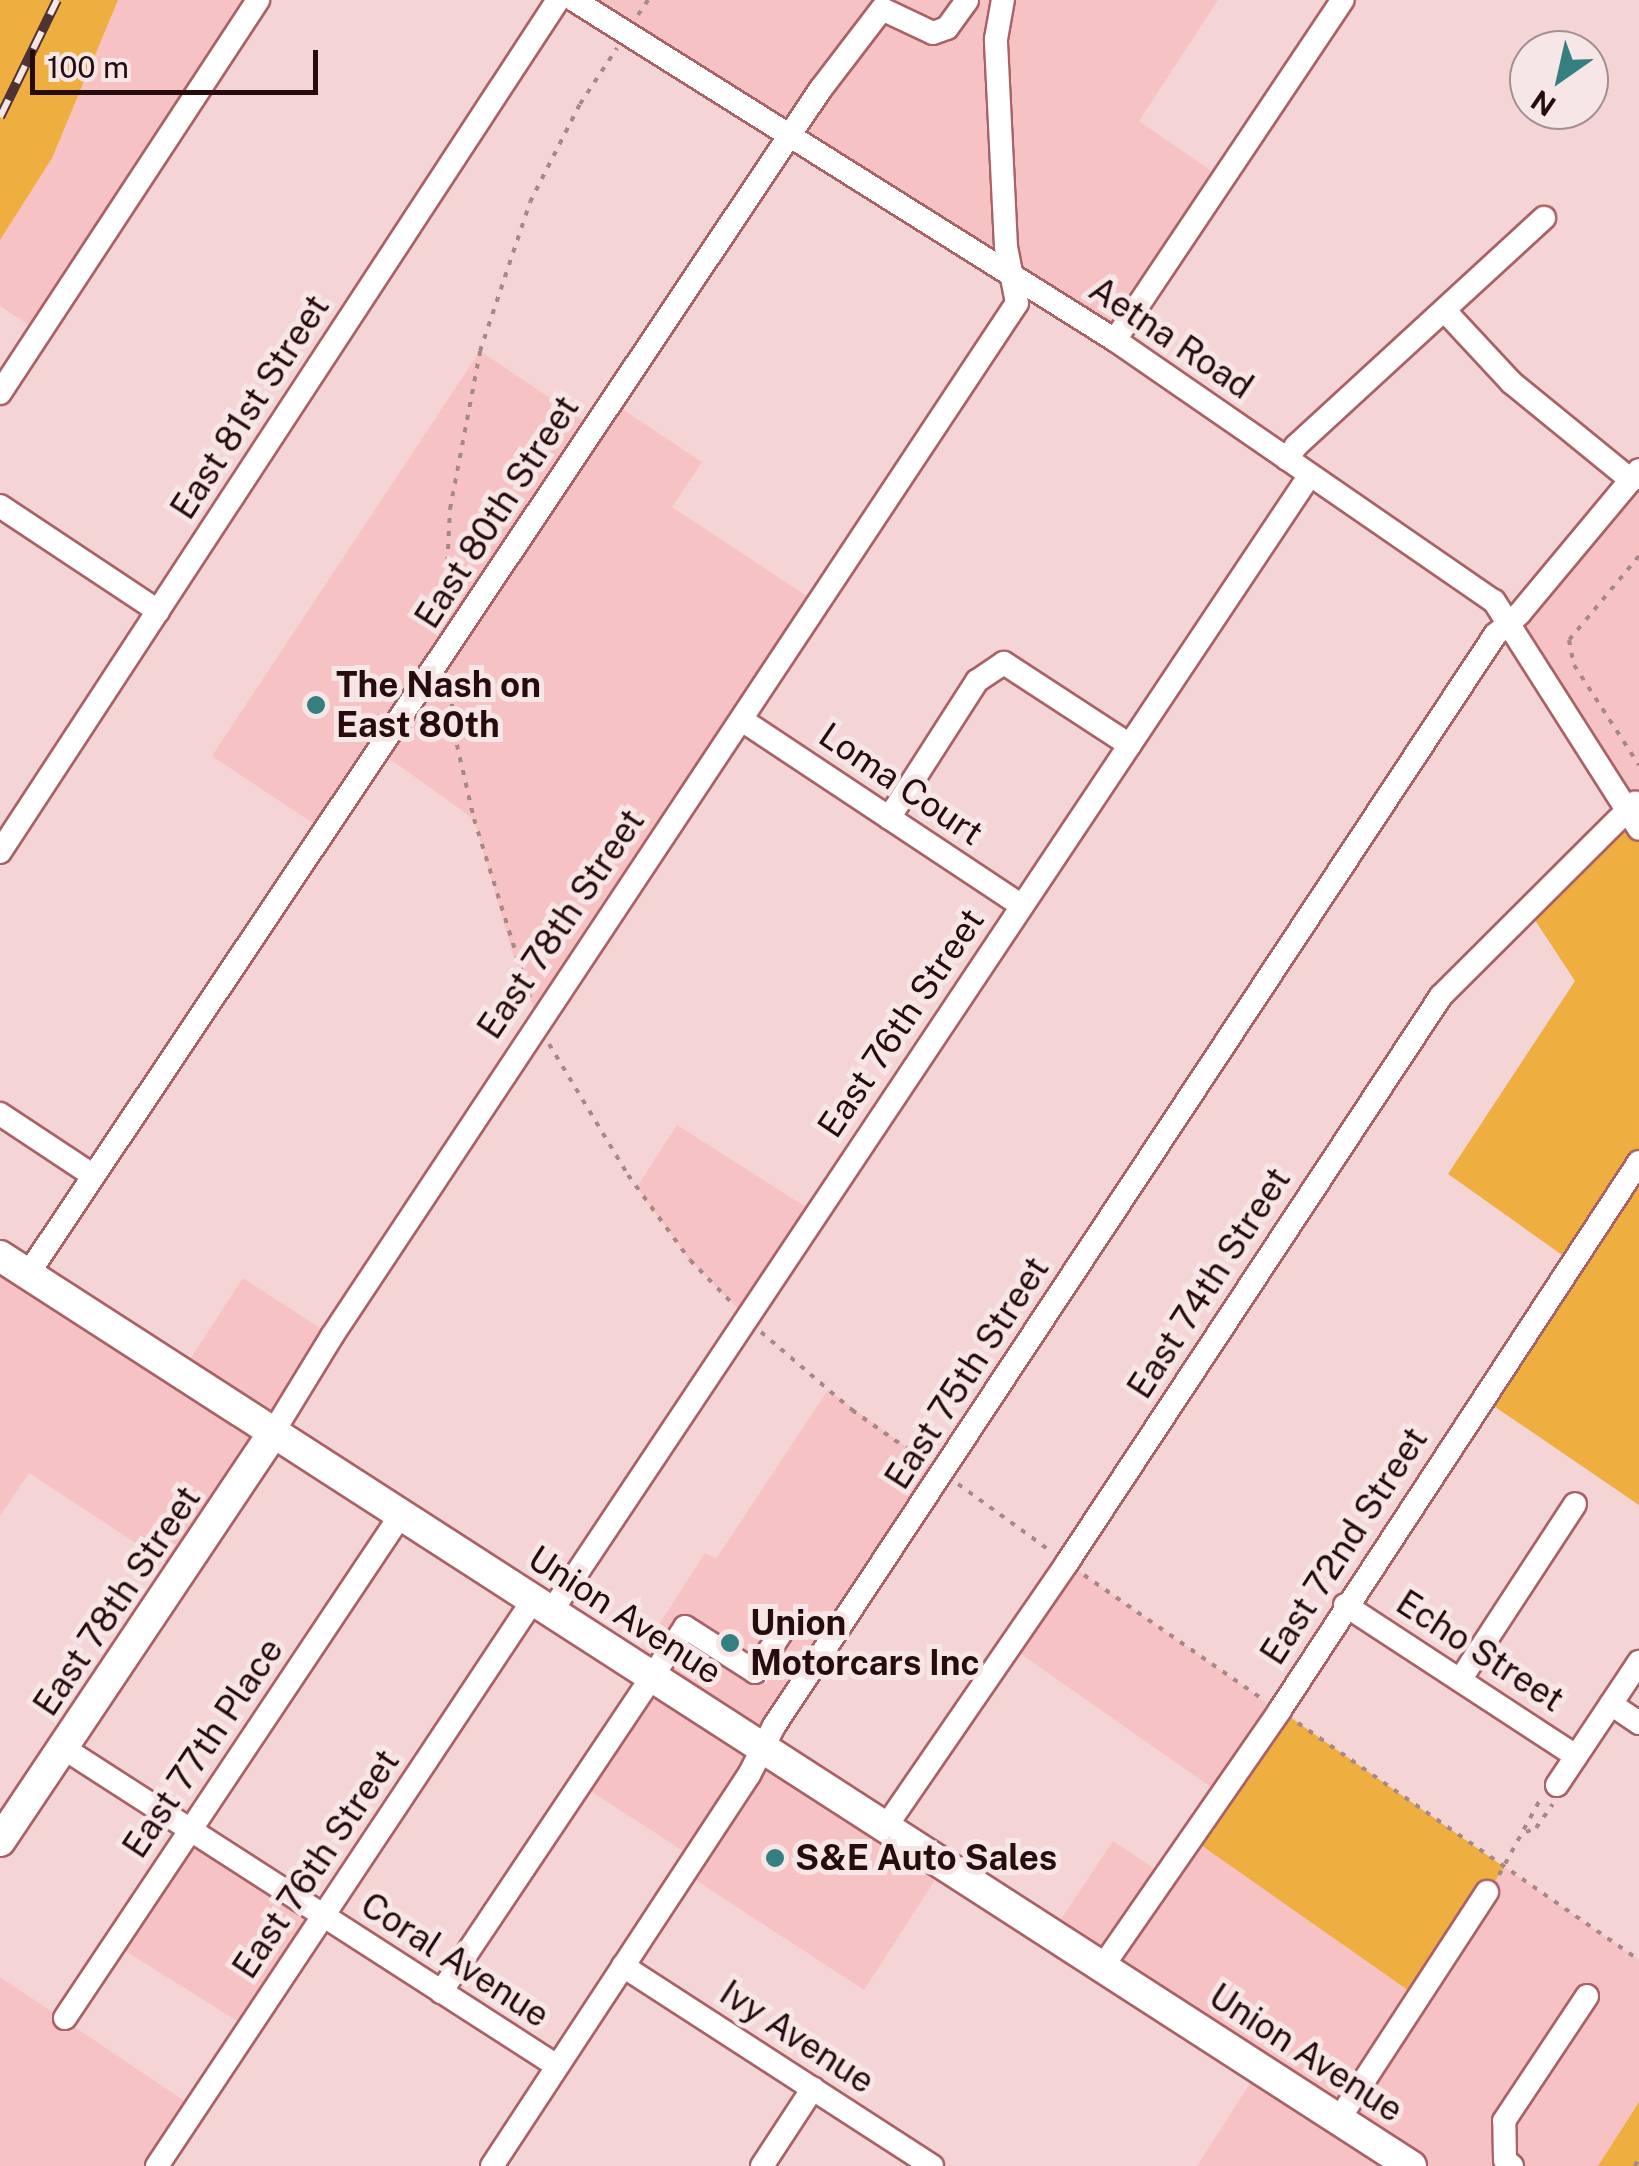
<!DOCTYPE html>
<style>
body{margin:0}
#map{position:relative;width:1639px;height:2166px;overflow:hidden;background:#f5d4d5;font-family:"Public Sans",sans-serif}
div>[style]{position:absolute}
.built>*{inset:0;background:#f7c2c3;transform-origin:0 0}
.green>*{inset:0;background:#eeae40;transform-origin:0 0}
.path>*{height:4px;margin-top:-2px;transform-origin:0;background:repeating-linear-gradient(90deg,#a78889 0 5px,transparent 0 13px)}
.roads{filter:drop-shadow(2px 0 #a96266) drop-shadow(-2px 0 #a96266) drop-shadow(0 2px #a96266) drop-shadow(0 -2px #a96266)}
.minor>*{height:22px;margin:-11px;padding:0 11px;transform-origin:11px;border-radius:11px;background:#fff}
.major>*{height:30px;margin:-15px;padding:0 15px;transform-origin:15px;border-radius:15px;background:#fff}
.rail>*{height:10px;margin-top:-5px;transform-origin:0;background:repeating-linear-gradient(90deg,#f7e6e6 0 19px,#4e3234 0 38px);box-sizing:border-box;border-block:2px solid #4e3234}
.dots>*{width:28px;height:28px;translate:-50% -50%;box-sizing:border-box;border:5px solid #f7e6e6;border-radius:50%}
span{translate:-50% -50%;white-space:nowrap;text-align:center;line-height:1.15;-webkit-text-stroke:10px #f7e6e6;paint-order:stroke}
.street-label{font-size:35px;color:#270c0e}
.poi-label{font-size:35px;color:#270c0e;font-weight:700}
.left{translate:0 -50%;text-align:left}
.north{position:absolute;left:1509px;top:30px;width:100px;height:100px;box-sizing:border-box;background:#f7e6e6;border:2px solid #a48f90;border-radius:50%;rotate:214deg;font-size:28px;font-weight:700;line-height:40px;text-align:center;color:#270c0e}
.north::after{content:'';display:block;margin:auto;width:35px;height:45px;background:#367f81;clip-path:polygon(50% 0,100% 100%,50% 72%,0 100%)}
.scale{position:absolute;left:30px;top:50px;width:288px;height:45px;box-sizing:border-box;border:5px solid #270c0e;border-top:0;padding-left:12px;font-size:30px;line-height:35px;white-space:nowrap;color:#270c0e;-webkit-text-stroke:8px #f7e6e6;paint-order:stroke}
</style>
<div id="map">
<div class="built">
<i style="clip-path:polygon(0 0,258px 0,40px 332px,0 306px)"></i>
<i style="clip-path:polygon(572px 0,1218px 0,1139px 121px,1223px 179px,1115px 340px)"></i>
<i style="clip-path:polygon(480px 351px,595px 428px,612px 402px,702px 462px,672px 507px,819px 604px,540px 1024px,513px 955px,474px 819px,380px 752px,325px 831px,212px 756px)"></i>
<i style="clip-path:polygon(1639px 471px,1639px 829px,1521px 649px,1520px 613px)"></i>
<i style="clip-path:polygon(677px 1125px,815px 1213px,746px 1317px,690px 1260px,637px 1187px)"></i>
<i style="clip-path:polygon(0 1256px,181px 1373px,243px 1278px,332px 1336px,182px 1573px,29px 1473px,0 1516px)"></i>
<i style="clip-path:polygon(828px 1390px,943px 1474px,763px 1748px,946px 1863px,864px 1990px,685px 1873px,694px 1858px,580px 1784px,652px 1679px,633px 1665px,705px 1553px,716px 1559px)"></i>
<i style="left:1067px;top:1563px;width:259px;height:101px;rotate:35deg"></i>
<i style="left:188px;top:1832px;width:159px;height:134px;rotate:32deg"></i>
<i style="clip-path:polygon(1190px 1837px,1423px 1989px,1504px 1867px,1639px 1960px,1639px 2102px,1598px 2166px,1197px 2166px,1260px 2068px,1052px 1933px,1113px 1841px,1164px 1875px)"></i>
<i style="clip-path:polygon(0 1977px,195px 2108px,157px 2166px,0 2166px)"></i>
</div>
<div class="green">
<i style="clip-path:polygon(0 0,118px 0,52px 158px,0 240px)"></i>
<i style="clip-path:polygon(1625px 808px,1639px 829px,1639px 1505px,1482px 1398px,1572px 1262px,1448px 1174px,1575px 981px,1527px 908px)"></i>
<i style="left:1280px;top:1710px;width:274px;height:156px;rotate:35deg"></i>
<i style="clip-path:polygon(1639px 2102px,1639px 2166px,1598px 2166px)"></i>
</div>
<div class="path">
<i style="left:638px;top:15px;width:18px;rotate:-56deg"></i>
<i style="left:1639px;top:556px;width:109px;rotate:129.8deg"></i>
<i style="left:1569px;top:640px;width:25px;rotate:79deg"></i>
<i style="left:1574px;top:665px;width:119px;rotate:57deg"></i>
<i style="left:445px;top:614px;width:105px;rotate:-87.3deg"></i>
<i style="left:450px;top:509px;width:161px;rotate:-79.2deg"></i>
<i style="left:480px;top:351px;width:157px;rotate:-71.4deg"></i>
<i style="left:530px;top:202px;width:110px;rotate:-63deg"></i>
<i style="left:580px;top:104px;width:67px;rotate:-56.5deg"></i>
<i style="left:450px;top:678px;width:54px;rotate:85.8deg"></i>
<i style="left:454px;top:732px;width:89px;rotate:77.1deg"></i>
<i style="left:474px;top:819px;width:188px;rotate:72.6deg"></i>
<i style="left:549px;top:1044px;width:153px;rotate:58.9deg"></i>
<i style="left:628px;top:1175px;width:105px;rotate:53.9deg"></i>
<i style="left:690px;top:1260px;width:62px;rotate:45.7deg"></i>
<i style="left:761px;top:1332px;width:120px;rotate:40.6deg"></i>
<i style="left:852px;top:1410px;width:90px;rotate:35.1deg"></i>
<i style="left:958px;top:1484px;width:116px;rotate:35.9deg"></i>
<i style="left:1084px;top:1575px;width:216px;rotate:34.8deg"></i>
<i style="left:1298px;top:1723px;width:415px;rotate:34.8deg"></i>
<i style="left:1526px;top:1832px;width:11px;rotate:-22deg"></i>
<i style="left:1536px;top:1828px;width:29px;rotate:-55deg"></i>
<i style="left:1499px;top:1875px;width:90px;rotate:-61.4deg"></i>
<i style="left:1635px;top:2166px;width:9px;rotate:-63deg"></i>
</div>
<div class="roads">
<div class="minor">
<i style="left:574px;top:0;width:639px;rotate:32.15deg"></i>
<i style="left:1115px;top:340px;width:460px;rotate:34.6deg"></i>
<i style="left:1494px;top:601px;width:270px;rotate:57.5deg"></i>
<i style="left:1445px;top:311px;width:98px;rotate:47.1deg"></i>
<i style="left:1512px;top:383px;width:154px;rotate:39.2deg"></i>
<i style="left:1115px;top:340px;width:409px;rotate:-56.2deg"></i>
<i style="left:0;top:393px;width:470px;rotate:-56.7deg"></i>
<i style="left:1287px;top:459px;width:16px;rotate:-55deg"></i>
<i style="left:1296px;top:446px;width:337px;rotate:-42.6deg"></i>
<i style="left:0;top:506px;width:190px;rotate:33.6deg"></i>
<i style="left:742px;top:720px;width:336px;rotate:33.6deg"></i>
<i style="left:889px;top:818px;width:163px;rotate:-57.3deg"></i>
<i style="left:977px;top:681px;width:32px;rotate:-34deg"></i>
<i style="left:1004px;top:663px;width:150px;rotate:33.1deg"></i>
<i style="left:0;top:852px;width:1018px;rotate:-56.78deg"></i>
<i style="left:0;top:1114px;width:110px;rotate:33.5deg"></i>
<i style="left:28px;top:1274px;width:1424px;rotate:-56.22deg"></i>
<i style="left:820px;top:90px;width:102px;rotate:-52.6deg"></i>
<i style="left:882px;top:9px;width:56px;rotate:25.2deg"></i>
<i style="left:933px;top:33px;width:15px;rotate:-20deg"></i>
<i style="left:947px;top:28px;width:34px;rotate:-54deg"></i>
<i style="left:272px;top:1434px;width:115px;rotate:-58.5deg"></i>
<i style="left:332px;top:1336px;width:1239px;rotate:-56.45deg"></i>
<i style="left:1017px;top:303px;width:57px;rotate:-101.1deg"></i>
<i style="left:1006px;top:247px;width:208px;rotate:-92.8deg"></i>
<i style="left:996px;top:39px;width:40px;rotate:-80deg"></i>
<i style="left:1345px;top:1605px;width:276px;rotate:33.2deg"></i>
<i style="left:551px;top:1612px;width:1367px;rotate:-56.28deg"></i>
<i style="left:1460px;top:1680px;width:210px;rotate:-56.8deg"></i>
<i style="left:1611px;top:1704px;width:34px;rotate:34deg"></i>
<i style="left:65px;top:1749px;width:585px;rotate:32.79deg"></i>
<i style="left:1557px;top:1785px;width:148px;rotate:-56.3deg"></i>
<i style="left:887px;top:1825px;width:318px;rotate:-55.5deg"></i>
<i style="left:1067px;top:1563px;width:679px;rotate:-56.59deg"></i>
<i style="left:1441px;top:996px;width:274px;rotate:-44.9deg"></i>
<i style="left:623px;top:1966px;width:368px;rotate:32.9deg"></i>
<i style="left:1103px;top:1966px;width:311px;rotate:-55.3deg"></i>
<i style="left:1280px;top:1710px;width:655px;rotate:-56.77deg"></i>
<i style="left:441px;top:1992px;width:439px;rotate:-56.2deg"></i>
<i style="left:685px;top:1627px;width:83px;rotate:32.7deg"></i>
<i style="left:755px;top:1672px;width:47px;rotate:-56.3deg"></i>
<i style="left:65px;top:2018px;width:604px;rotate:-56.28deg"></i>
<i style="left:1339px;top:2119px;width:271px;rotate:-56.9deg"></i>
<i style="left:157px;top:2166px;width:680px;rotate:-56.4deg"></i>
<i style="left:492px;top:2166px;width:468px;rotate:-56.7deg"></i>
<i style="left:749px;top:1775px;width:55px;rotate:-63deg"></i>
<i style="left:774px;top:1726px;width:1308px;rotate:-56.54deg"></i>
<i style="left:1495px;top:635px;width:33px;rotate:-41deg"></i>
<i style="left:1520px;top:613px;width:186px;rotate:-50.2deg"></i>
<i style="left:762px;top:2166px;width:93px;rotate:-56.8deg"></i>
<i style="left:1512px;top:2166px;width:9px;rotate:-139deg"></i>
<i style="left:1505px;top:2160px;width:39px;rotate:-91deg"></i>
<i style="left:1504px;top:2121px;width:150px;rotate:-56.4deg"></i>
</div>
<div class="major">
<i style="left:0;top:1256px;width:1679px;rotate:32.82deg"></i>
<i style="left:0;top:1841px;width:490px;rotate:-56.2deg"></i>
</div>
</div>
<div class="rail">
<i style="left:0;top:117px;width:130px;rotate:-64deg"></i>
</div>
<div class="dots">
<i style="left:316px;top:705px;background:#367f81"></i>
<i style="left:730px;top:1643px;background:#367f81"></i>
<i style="left:775px;top:1858px;background:#367f81"></i>
</div>
<div class="street-label">
<span style="left:1171px;top:338px;rotate:34deg">Aetna Road</span>
<span style="left:250px;top:407px;rotate:-57deg">East 81st Street</span>
<span style="left:497px;top:512px;rotate:-57deg">East 80th Street</span>
<span style="left:901px;top:784px;rotate:34deg">Loma Court</span>
<span style="left:561px;top:924px;rotate:-56deg">East 78th Street</span>
<span style="left:901px;top:1023px;rotate:-56deg">East 76th Street</span>
<span style="left:1209px;top:1283px;rotate:-57deg">East 74th Street</span>
<span style="left:967px;top:1373px;rotate:-57deg">East 75th Street</span>
<span style="left:1344px;top:1546px;rotate:-57deg">East 72nd Street</span>
<span style="left:117px;top:1601px;rotate:-56deg">East 78th Street</span>
<span style="left:625px;top:1615px;rotate:33deg">Union Avenue</span>
<span style="left:1480px;top:1651px;rotate:33deg">Echo Street</span>
<span style="left:203px;top:1748px;rotate:-56deg">East 77th Place</span>
<span style="left:316px;top:1864px;rotate:-56deg">East 76th Street</span>
<span style="left:455px;top:1960px;rotate:33deg">Coral Avenue</span>
<span style="left:797px;top:2037px;rotate:33deg">Ivy Avenue</span>
<span style="left:1306px;top:2053px;rotate:33deg">Union Avenue</span>
</div>
<div class="poi-label">
<span class="left" style="left:336px;top:705px">The Nash on<br>East 80th</span>
<span class="left" style="left:750px;top:1643px">Union<br>Motorcars Inc</span>
<span class="left" style="left:795px;top:1858px">S&amp;E Auto Sales</span>
</div>
<div class="north">N</div>
<div class="scale">100 m</div>
</div>
